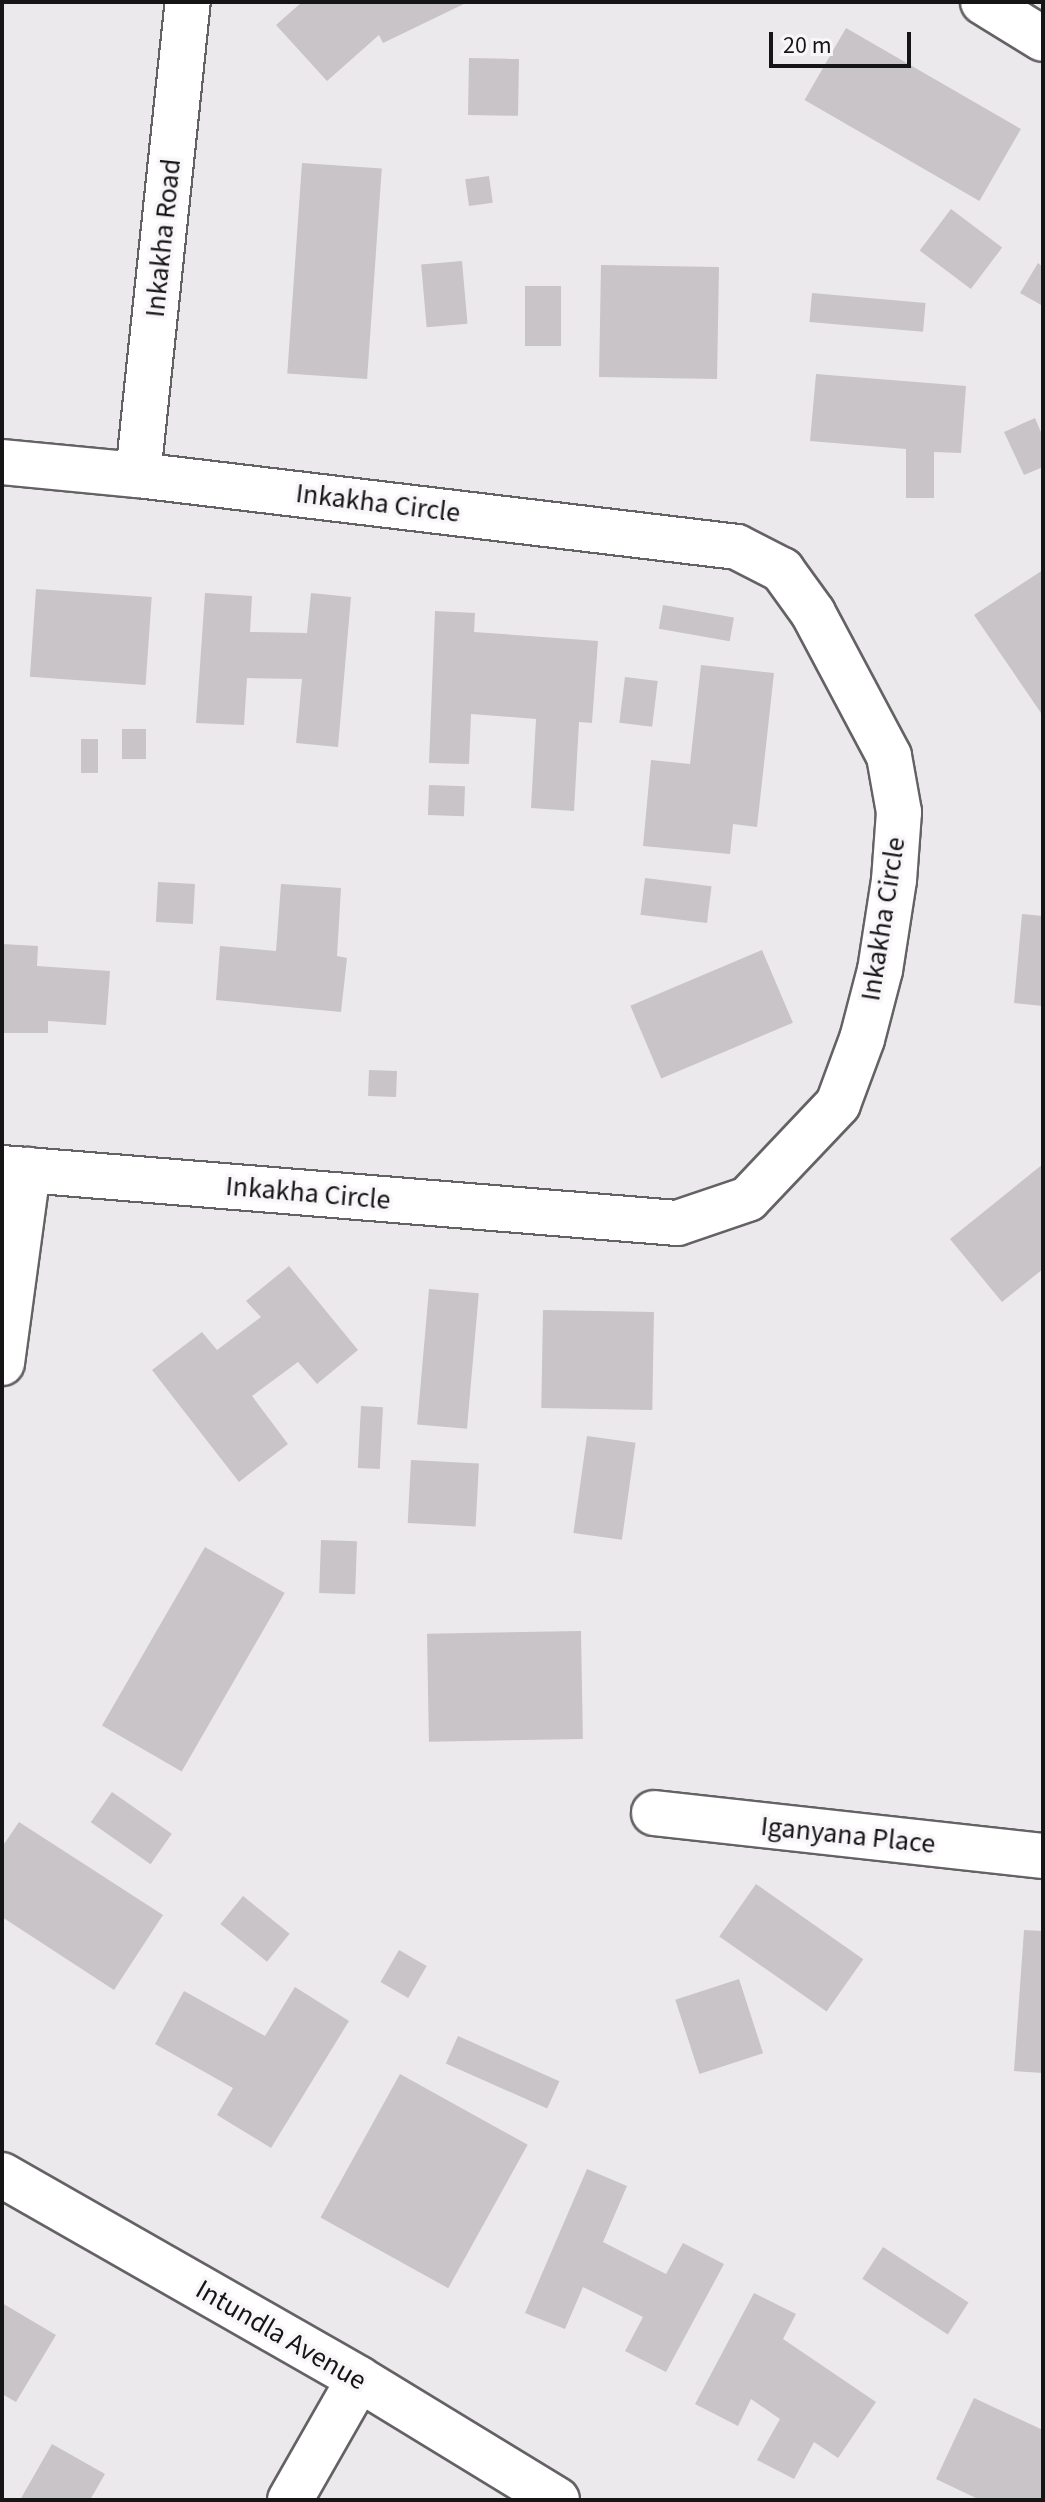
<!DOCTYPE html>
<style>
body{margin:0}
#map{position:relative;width:1045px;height:2502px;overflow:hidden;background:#ece9ed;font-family:"Source Sans 3",sans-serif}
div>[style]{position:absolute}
.building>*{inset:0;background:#c8c4c8;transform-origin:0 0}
.roads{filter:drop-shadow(2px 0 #656265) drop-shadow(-2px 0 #656265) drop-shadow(0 2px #656265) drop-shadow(0 -2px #656265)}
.minor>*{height:44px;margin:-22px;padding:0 22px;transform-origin:22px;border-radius:22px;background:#fff}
span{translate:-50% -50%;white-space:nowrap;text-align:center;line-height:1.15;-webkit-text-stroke:7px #f9f6fa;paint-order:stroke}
.street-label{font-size:28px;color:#161516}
.frame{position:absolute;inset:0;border:4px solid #161516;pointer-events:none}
.scale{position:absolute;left:769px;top:32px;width:142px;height:36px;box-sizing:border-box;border:4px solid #161516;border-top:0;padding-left:10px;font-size:24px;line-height:28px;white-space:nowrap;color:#161516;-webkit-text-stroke:6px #f9f6fa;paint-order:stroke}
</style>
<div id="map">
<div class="building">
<i style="clip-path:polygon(302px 2px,468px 2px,383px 43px,379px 35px,327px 81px,276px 25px)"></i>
<i style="left:846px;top:28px;width:202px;height:83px;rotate:30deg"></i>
<i style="left:469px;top:58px;width:50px;height:57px;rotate:1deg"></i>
<i style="left:302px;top:163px;width:80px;height:211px;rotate:4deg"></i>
<i style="left:489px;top:176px;width:27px;height:24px;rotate:82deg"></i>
<i style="left:951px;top:209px;width:64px;height:52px;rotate:37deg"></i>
<i style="left:462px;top:261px;width:63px;height:41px;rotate:85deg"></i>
<i style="clip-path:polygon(1038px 263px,1043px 267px,1043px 306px,1020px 293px)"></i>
<i style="left:601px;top:265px;width:118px;height:112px;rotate:1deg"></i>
<i style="left:525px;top:286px;width:36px;height:60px"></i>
<i style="left:812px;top:293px;width:114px;height:29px;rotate:5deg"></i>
<i style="clip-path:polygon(816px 374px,966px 386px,961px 453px,934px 452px,934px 498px,906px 498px,906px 449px,810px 441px)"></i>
<i style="clip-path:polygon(1035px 418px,1043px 437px,1043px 467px,1024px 475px,1004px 432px)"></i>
<i style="clip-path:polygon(1043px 570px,1043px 711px,1041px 713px,974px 615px)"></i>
<i style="left:36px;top:589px;width:116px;height:88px;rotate:4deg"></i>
<i style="clip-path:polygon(205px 593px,252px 596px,250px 632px,307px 633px,311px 593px,351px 597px,338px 747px,296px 743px,302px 679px,247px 678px,244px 725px,196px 723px)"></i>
<i style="left:663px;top:605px;width:72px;height:24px;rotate:10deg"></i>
<i style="clip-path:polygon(435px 611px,475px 613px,474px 632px,598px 641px,592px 723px,579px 722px,574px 811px,531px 808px,536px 719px,471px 714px,469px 764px,429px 763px)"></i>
<i style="clip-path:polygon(701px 665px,774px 673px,757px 827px,733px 824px,730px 854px,643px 846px,651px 760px,690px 764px)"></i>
<i style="left:625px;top:677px;width:33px;height:46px;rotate:7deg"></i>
<i style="left:122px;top:729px;width:24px;height:30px"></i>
<i style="left:81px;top:739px;width:17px;height:34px"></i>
<i style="left:429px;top:785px;width:36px;height:30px;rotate:2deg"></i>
<i style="left:645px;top:878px;width:67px;height:37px;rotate:7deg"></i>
<i style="left:158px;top:882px;width:37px;height:40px;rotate:3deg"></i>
<i style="clip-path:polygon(281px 884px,341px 888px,337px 956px,347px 958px,341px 1012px,216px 1000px,220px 946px,276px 951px)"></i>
<i style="clip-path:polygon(1022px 914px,1043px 916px,1043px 1006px,1014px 1003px)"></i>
<i style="clip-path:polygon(2px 944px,38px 946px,37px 966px,110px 971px,106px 1025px,48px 1021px,48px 1033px,2px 1033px)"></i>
<i style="left:762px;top:950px;width:79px;height:143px;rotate:67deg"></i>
<i style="left:369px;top:1070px;width:28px;height:26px;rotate:2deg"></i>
<i style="clip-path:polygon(1043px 1164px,1043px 1269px,1002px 1302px,950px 1239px)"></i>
<i style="clip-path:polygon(289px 1266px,358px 1350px,317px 1384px,298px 1362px,252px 1396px,288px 1444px,239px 1482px,152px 1370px,202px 1332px,217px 1350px,261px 1317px,246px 1301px)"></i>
<i style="left:429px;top:1289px;width:50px;height:136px;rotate:5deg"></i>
<i style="left:543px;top:1310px;width:111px;height:98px;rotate:1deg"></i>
<i style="left:361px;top:1406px;width:22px;height:62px;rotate:3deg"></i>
<i style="left:587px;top:1436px;width:49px;height:98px;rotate:8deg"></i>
<i style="left:411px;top:1460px;width:68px;height:63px;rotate:3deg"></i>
<i style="left:321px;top:1540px;width:36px;height:53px;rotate:2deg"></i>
<i style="left:205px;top:1547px;width:92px;height:206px;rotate:30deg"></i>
<i style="left:581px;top:1631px;width:108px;height:154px;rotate:89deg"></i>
<i style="left:112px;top:1792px;width:73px;height:37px;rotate:35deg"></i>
<i style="clip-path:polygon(19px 1822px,163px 1915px,114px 1990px,2px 1917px,2px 1847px)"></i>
<i style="left:756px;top:1884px;width:131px;height:64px;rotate:35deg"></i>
<i style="left:243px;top:1896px;width:60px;height:36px;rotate:39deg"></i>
<i style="clip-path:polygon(1024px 1930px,1043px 1931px,1043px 2073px,1014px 2071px)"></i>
<i style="left:399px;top:1950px;width:32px;height:37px;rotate:30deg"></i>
<i style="left:739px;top:1979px;width:78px;height:67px;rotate:72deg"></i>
<i style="clip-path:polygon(295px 1987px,349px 2021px,271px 2148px,217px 2115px,233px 2088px,155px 2044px,184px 1991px,265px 2036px)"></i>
<i style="left:458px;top:2036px;width:111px;height:30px;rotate:24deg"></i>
<i style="left:400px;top:2074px;width:146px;height:164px;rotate:29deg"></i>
<i style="clip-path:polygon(587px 2169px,627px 2186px,603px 2242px,666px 2274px,683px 2243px,724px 2264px,666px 2372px,625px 2351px,643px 2317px,583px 2287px,565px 2329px,525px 2313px)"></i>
<i style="left:883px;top:2247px;width:102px;height:38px;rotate:33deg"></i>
<i style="clip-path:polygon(754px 2293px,796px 2314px,783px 2339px,876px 2402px,838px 2458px,814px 2442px,794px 2479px,757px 2460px,780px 2419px,751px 2399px,738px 2426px,695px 2404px)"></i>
<i style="clip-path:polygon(2px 2303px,56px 2335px,16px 2402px,2px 2394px)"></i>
<i style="clip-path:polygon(974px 2398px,1043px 2430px,1043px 2500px,980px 2500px,936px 2479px)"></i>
<i style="clip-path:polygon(52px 2444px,105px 2474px,90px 2500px,20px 2500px)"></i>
</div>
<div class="roads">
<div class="minor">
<i style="left:983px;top:2px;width:70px;rotate:31.7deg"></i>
<i style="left:2px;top:462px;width:137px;rotate:5.5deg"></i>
<i style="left:138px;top:475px;width:603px;rotate:6.85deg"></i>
<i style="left:737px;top:547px;width:51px;rotate:27.1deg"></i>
<i style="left:782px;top:570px;width:53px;rotate:54.2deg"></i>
<i style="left:813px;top:613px;width:162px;rotate:62deg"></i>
<i style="left:889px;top:756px;width:57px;rotate:79.9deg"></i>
<i style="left:899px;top:812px;width:68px;rotate:94.2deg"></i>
<i style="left:894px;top:880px;width:91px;rotate:98.8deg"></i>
<i style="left:880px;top:970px;width:71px;rotate:104.6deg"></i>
<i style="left:862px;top:1039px;width:69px;rotate:110.3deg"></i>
<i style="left:838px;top:1104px;width:131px;rotate:133.5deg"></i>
<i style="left:748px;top:1199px;width:75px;rotate:161.3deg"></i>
<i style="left:677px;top:1223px;width:677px;rotate:-175.34deg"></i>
<i style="left:138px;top:475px;width:476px;rotate:-84deg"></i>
<i style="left:2px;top:1363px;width:195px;rotate:-82.3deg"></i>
<i style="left:654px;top:1813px;width:391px;rotate:6.3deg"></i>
<i style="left:2px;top:2175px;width:411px;rotate:29.7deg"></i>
<i style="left:359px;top:2379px;width:232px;rotate:31.4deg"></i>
<i style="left:290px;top:2500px;width:139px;rotate:-60.3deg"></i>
</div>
</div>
<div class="street-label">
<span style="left:163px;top:238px;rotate:-84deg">Inkakha Road</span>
<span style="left:378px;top:503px;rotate:7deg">Inkakha Circle</span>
<span style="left:883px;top:919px;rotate:-81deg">Inkakha Circle</span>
<span style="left:308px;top:1193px;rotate:5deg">Inkakha Circle</span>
<span style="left:848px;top:1835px;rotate:6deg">Iganyana Place</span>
<span style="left:281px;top:2335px;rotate:30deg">Intundla Avenue</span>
</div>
<div class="frame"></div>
<div class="scale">20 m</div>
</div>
